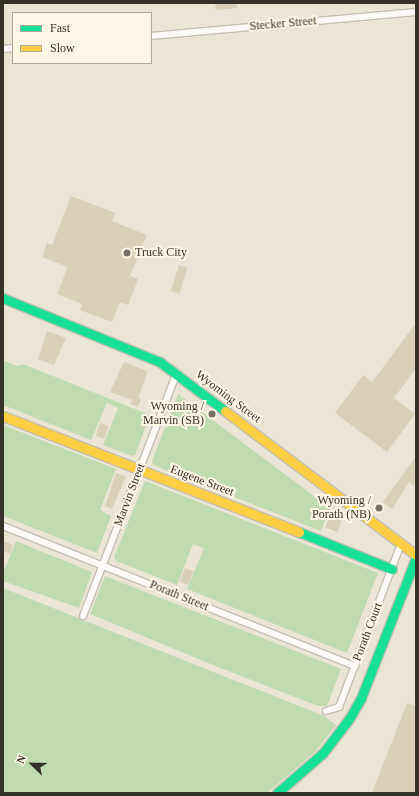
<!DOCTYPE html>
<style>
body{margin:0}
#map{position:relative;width:419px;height:796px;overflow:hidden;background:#ebe5d5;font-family:"Times New Roman",serif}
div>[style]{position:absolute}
.green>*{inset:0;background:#c0dbb0}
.building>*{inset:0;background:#d9d0b8;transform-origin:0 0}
.roads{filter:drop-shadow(1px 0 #c4bfb3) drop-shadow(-1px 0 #c4bfb3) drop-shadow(0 1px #c4bfb3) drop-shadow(0 -1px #c4bfb3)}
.street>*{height:6px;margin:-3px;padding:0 3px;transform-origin:3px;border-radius:3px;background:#fcfbf9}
.fast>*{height:9px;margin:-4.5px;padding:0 4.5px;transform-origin:4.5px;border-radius:4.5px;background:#16e098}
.slow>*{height:9px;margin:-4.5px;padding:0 4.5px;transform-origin:4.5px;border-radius:4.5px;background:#ffcf43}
.dots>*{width:11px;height:11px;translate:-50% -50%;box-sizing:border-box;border:2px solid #fdf6e5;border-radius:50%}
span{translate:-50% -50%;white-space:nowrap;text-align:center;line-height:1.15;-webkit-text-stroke:4px #fdf6e5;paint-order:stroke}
.street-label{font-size:12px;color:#363227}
.poi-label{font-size:12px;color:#363227}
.left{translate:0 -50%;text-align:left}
.right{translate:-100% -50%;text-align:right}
.frame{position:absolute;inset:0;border:4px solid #363227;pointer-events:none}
.legend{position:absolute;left:12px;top:12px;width:140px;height:52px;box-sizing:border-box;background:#fdf6e5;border:1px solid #ada899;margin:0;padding:5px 7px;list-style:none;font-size:12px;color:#363227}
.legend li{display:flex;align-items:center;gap:8px;height:20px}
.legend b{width:20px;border:1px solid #ada899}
.north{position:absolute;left:12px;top:744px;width:40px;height:40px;-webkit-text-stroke:3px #fdf6e5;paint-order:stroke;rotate:293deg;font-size:11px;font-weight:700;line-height:16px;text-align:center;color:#363227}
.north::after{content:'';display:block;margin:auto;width:14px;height:18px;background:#363227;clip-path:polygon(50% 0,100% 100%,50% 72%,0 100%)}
</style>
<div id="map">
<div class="green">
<i style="clip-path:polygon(3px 360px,17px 366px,23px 364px,150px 415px,135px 455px,132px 456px,103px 445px,118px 408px,107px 403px,91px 440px,3px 405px)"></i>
<i style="clip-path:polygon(178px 394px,330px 508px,321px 531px,153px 465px,152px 461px)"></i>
<i style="clip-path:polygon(3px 425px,116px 469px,100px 510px,111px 516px,97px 553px,3px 516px)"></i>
<i style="clip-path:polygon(145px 481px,378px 573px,347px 653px,187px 589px,204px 548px,193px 544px,177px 585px,116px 561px,114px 557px)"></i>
<i style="clip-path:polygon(16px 541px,92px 572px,79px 608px,3px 581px,3px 573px)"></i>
<i style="clip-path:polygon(105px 576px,341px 669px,327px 706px,318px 706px,218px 667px,90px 614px)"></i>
<i style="clip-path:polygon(3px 588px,324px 716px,336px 725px,315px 752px,267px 793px,3px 793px)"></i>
</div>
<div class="building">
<i style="clip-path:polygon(215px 3px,237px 3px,237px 8px,216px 10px)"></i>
<i style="clip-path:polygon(71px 196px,115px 213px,112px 221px,147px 235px,130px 276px,138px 279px,128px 305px,120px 302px,112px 322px,80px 310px,82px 304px,57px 294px,68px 267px,42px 257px,47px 243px,52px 245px)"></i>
<i style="left:179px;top:265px;width:9px;height:27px;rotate:18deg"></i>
<i style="clip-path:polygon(416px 323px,416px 368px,394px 398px,415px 414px,387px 452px,335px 413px,363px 375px,372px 382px)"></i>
<i style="clip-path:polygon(47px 331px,66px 338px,54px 365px,38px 359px)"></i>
<i style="clip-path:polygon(124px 362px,148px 371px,138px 398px,141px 399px,138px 407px,130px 404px,132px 400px,110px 392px)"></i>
<i style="left:100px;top:423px;width:9px;height:14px;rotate:18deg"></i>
<i style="clip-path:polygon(416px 456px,416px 482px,413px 486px,409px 482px,392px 509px,383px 502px)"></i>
<i style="clip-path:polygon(116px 473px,126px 476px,112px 509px,105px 506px)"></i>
<i style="left:330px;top:516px;width:13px;height:12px;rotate:23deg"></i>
<i style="clip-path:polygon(3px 541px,13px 545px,10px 554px,3px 551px)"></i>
<i style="left:185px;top:568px;width:9px;height:15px;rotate:21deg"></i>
<i style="clip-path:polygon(407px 703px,416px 706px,416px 793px,372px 793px)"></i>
</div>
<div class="roads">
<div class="street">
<i style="left:151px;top:36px;width:266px;rotate:-5.2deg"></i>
<i style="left:3px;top:49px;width:10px;rotate:-6deg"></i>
<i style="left:3px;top:526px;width:379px;rotate:21.7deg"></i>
<i style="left:83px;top:616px;width:261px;rotate:-68.9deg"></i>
<i style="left:326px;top:711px;width:14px;rotate:-17deg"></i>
<i style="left:339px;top:707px;width:174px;rotate:-69.2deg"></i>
</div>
<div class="fast">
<i style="left:3px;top:298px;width:170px;rotate:22.2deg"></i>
<i style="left:160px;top:362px;width:81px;rotate:37deg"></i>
<i style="left:299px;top:532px;width:100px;rotate:21.7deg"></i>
<i style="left:277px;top:793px;width:61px;rotate:-41deg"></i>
<i style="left:323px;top:753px;width:43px;rotate:-52.6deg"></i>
<i style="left:349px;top:719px;width:24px;rotate:-60deg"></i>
<i style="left:361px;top:698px;width:150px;rotate:-68.6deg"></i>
</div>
<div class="slow">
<i style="left:225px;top:411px;width:239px;rotate:37deg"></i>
<i style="left:3px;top:416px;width:318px;rotate:21.4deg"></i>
</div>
</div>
<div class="dots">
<i style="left:127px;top:253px;background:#757164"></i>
<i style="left:212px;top:414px;background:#757164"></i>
<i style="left:379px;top:508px;background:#757164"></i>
</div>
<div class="street-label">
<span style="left:283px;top:24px;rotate:-5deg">Stecker Street</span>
<span style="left:228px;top:397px;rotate:37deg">Wyoming Street</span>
<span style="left:202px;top:481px;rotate:21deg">Eugene Street</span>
<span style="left:130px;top:495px;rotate:-69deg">Marvin Street</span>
<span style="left:179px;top:596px;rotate:22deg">Porath Street</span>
<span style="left:368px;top:632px;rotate:-69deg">Porath Court</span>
</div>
<div class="poi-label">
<span class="left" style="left:135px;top:253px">Truck City</span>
<span class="right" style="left:204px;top:414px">Wyoming /<br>Marvin (SB)</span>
<span class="right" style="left:371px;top:508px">Wyoming /<br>Porath (NB)</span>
</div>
<div class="frame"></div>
<ul class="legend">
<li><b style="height:5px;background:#16e098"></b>Fast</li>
<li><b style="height:5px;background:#ffcf43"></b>Slow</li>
</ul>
<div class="north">N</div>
</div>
